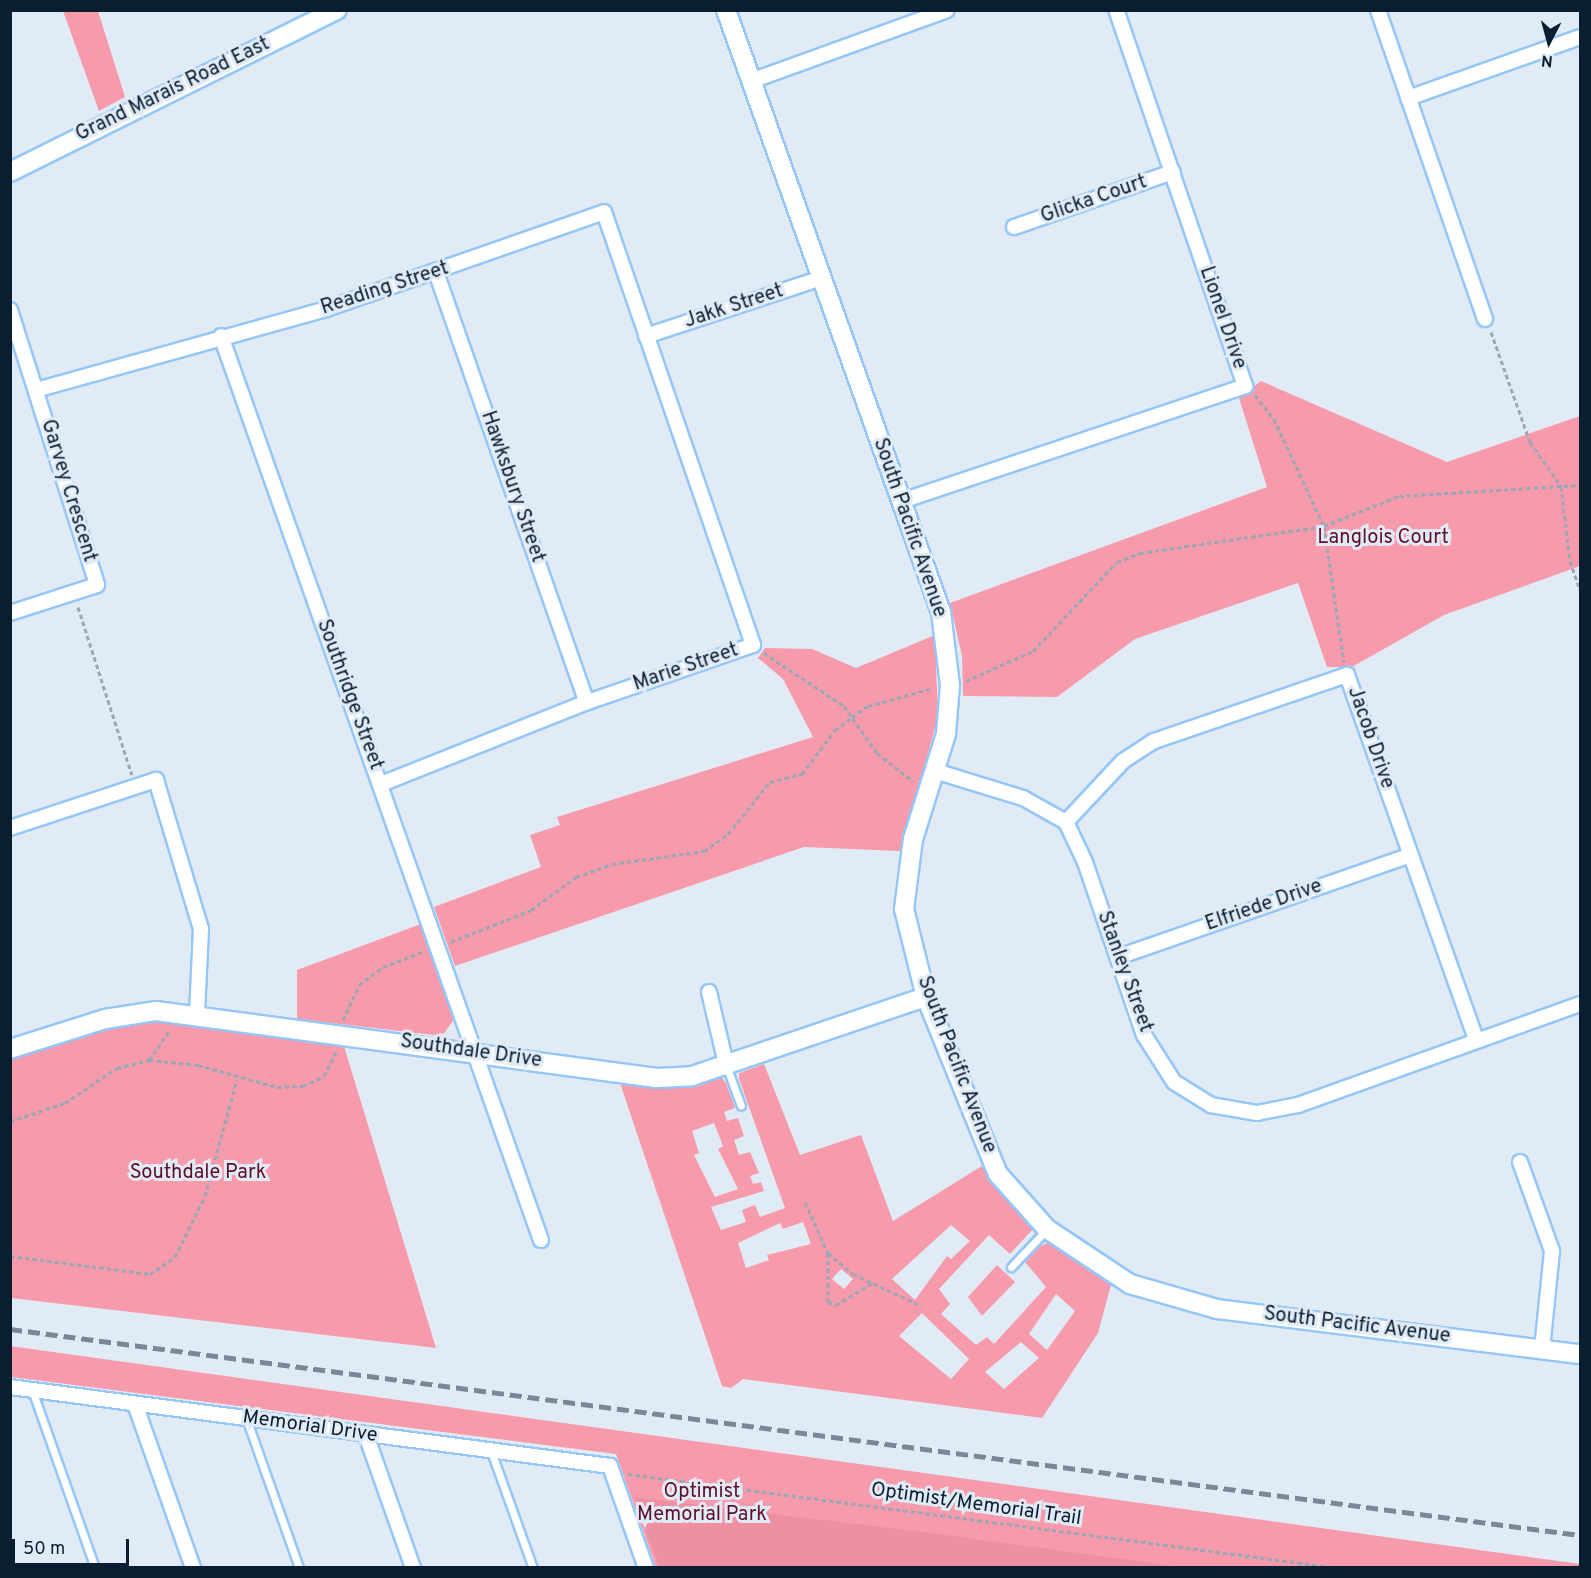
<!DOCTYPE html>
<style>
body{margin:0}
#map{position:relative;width:1591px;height:1578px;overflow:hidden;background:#e1ebf5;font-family:Overpass,sans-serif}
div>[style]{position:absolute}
.green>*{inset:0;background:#f79bac}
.forest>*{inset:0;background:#ee90a2}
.path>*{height:3px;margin-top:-1.5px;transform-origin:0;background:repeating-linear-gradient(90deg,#9aa7b4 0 4.5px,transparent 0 7.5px)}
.roads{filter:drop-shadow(2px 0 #94c7f8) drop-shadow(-2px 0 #94c7f8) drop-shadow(0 2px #94c7f8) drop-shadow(0 -2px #94c7f8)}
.service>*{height:7px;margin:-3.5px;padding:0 3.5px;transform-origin:3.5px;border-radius:3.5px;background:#fff}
.minor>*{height:14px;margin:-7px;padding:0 7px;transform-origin:7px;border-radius:7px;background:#fff}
.tertiary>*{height:18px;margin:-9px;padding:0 9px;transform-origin:9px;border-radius:9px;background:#fff}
.rail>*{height:4.5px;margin-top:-2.25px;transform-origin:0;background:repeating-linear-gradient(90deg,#788896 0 12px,transparent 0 18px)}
span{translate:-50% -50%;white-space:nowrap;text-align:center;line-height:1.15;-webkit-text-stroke:6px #e1ebf5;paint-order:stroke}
.street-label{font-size:20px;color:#091e30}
.park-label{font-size:20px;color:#600d29}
.frame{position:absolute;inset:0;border:12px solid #091e30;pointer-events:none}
.north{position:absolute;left:1519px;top:12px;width:60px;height:60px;-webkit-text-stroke:4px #e1ebf5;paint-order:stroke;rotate:186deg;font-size:16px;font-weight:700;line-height:24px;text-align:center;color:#091e30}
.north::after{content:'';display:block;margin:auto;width:21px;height:27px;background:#091e30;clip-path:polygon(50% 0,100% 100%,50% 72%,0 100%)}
.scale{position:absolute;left:12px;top:1539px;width:117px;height:27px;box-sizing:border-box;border:3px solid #091e30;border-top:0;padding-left:8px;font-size:18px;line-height:21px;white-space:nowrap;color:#091e30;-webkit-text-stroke:4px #e1ebf5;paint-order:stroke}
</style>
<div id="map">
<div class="green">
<i style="clip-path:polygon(63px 11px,98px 11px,125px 97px,99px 111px)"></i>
<i style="clip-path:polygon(1261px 381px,1447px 462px,1580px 416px,1580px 566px,1444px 615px,1352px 667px,1327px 667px,1298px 583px,1135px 639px,1057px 697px,963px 696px,962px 656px,950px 603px,1267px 487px,1239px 398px)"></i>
<i style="clip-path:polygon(935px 635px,938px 718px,900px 851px,804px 847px,455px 966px,434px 907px,541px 867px,530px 835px,560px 825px,557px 817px,813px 737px,783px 679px,758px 658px,765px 648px,812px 649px,856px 668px)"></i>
<i style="clip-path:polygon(421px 924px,452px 1011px,453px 1021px,442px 1036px,297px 1019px,297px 970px)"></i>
<i style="clip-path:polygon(161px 1021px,343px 1043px,436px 1348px,11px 1298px,10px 1059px,90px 1033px)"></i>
<i style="clip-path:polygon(evenodd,764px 1064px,800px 1155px,861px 1135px,893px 1221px,982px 1166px,1033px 1229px,1010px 1254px,989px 1235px,939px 1289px,950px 1304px,941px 1314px,976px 1345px,987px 1337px,994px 1344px,1046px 1287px,1025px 1262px,1040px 1246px,1048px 1243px,1111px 1285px,1098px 1333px,1042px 1418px,743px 1379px,731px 1388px,722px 1386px,620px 1083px,677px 1086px,722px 1078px,726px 1083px,735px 1108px,724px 1112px,727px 1121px,738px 1118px,744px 1136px,734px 1140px,739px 1155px,750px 1152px,759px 1173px,750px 1176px,753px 1184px,761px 1182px,764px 1191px,711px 1207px,721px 1230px,746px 1222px,742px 1210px,755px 1205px,760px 1217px,785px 1208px,739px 1079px,739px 1073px,764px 1064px,714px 1123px,723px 1146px,718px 1149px,738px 1189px,715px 1197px,694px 1155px,699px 1153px,692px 1131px,714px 1123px,764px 1064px,803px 1222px,811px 1244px,767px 1255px,769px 1260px,746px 1268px,738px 1243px,780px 1223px,783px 1229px,803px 1222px,764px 1064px,951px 1225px,970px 1241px,951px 1259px,947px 1256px,915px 1300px,892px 1279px,951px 1225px,764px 1064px,841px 1269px,853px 1279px,844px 1289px,832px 1279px,841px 1269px,764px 1064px,1056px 1294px,1075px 1311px,1047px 1350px,1029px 1334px,1056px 1294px,764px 1064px,922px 1313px,969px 1359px,951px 1379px,899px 1336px,922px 1313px,764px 1064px,1021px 1342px,1039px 1358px,1004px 1389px,985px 1372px,1021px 1342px)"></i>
<i style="clip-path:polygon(997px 1265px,1015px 1282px,982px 1316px,968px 1297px)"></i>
<i style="clip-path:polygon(10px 1346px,1580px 1564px,1580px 1567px,656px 1567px,616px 1454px,11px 1377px)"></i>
</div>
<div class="forest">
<i style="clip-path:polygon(634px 1497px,931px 1533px,1182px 1567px,659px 1567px)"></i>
</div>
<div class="path">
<i style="left:1491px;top:332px;width:117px;rotate:70.5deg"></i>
<i style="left:1530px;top:442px;width:54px;rotate:54.8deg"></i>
<i style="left:1561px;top:486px;width:76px;rotate:83.2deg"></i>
<i style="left:1570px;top:561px;width:31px;rotate:71deg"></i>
<i style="left:1255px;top:395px;width:31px;rotate:52deg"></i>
<i style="left:1274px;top:419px;width:118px;rotate:65deg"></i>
<i style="left:1324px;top:526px;width:138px;rotate:81.7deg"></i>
<i style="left:78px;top:607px;width:176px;rotate:72.2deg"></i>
<i style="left:764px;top:653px;width:96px;rotate:33.5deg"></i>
<i style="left:844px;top:706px;width:57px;rotate:54.9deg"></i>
<i style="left:877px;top:753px;width:46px;rotate:37.9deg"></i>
<i style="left:966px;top:681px;width:73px;rotate:-24.1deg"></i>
<i style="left:1033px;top:651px;width:122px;rotate:-46.7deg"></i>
<i style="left:1117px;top:562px;width:25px;rotate:-21deg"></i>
<i style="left:1140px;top:553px;width:186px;rotate:-8.3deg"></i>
<i style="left:1324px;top:526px;width:81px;rotate:-21.8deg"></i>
<i style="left:1399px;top:496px;width:181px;rotate:-3.5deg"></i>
<i style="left:451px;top:942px;width:86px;rotate:-21.8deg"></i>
<i style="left:531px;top:910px;width:56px;rotate:-36.3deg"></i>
<i style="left:576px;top:877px;width:38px;rotate:-20deg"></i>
<i style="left:612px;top:864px;width:93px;rotate:-8deg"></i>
<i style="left:704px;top:851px;width:29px;rotate:-35deg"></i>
<i style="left:728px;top:834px;width:67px;rotate:-51.1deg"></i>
<i style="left:770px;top:782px;width:33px;rotate:-14deg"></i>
<i style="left:802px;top:774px;width:55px;rotate:-53.1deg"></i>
<i style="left:835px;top:730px;width:21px;rotate:-37deg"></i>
<i style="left:852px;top:717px;width:19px;rotate:-35deg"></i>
<i style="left:868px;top:706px;width:67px;rotate:-15.5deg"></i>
<i style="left:343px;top:1020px;width:38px;rotate:-65deg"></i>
<i style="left:359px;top:985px;width:30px;rotate:-37deg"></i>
<i style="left:383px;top:967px;width:45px;rotate:-20.9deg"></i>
<i style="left:149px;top:1060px;width:37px;rotate:-55deg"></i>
<i style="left:10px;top:1121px;width:58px;rotate:-18.1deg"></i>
<i style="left:65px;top:1103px;width:63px;rotate:-33.9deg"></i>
<i style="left:117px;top:1068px;width:33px;rotate:-14deg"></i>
<i style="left:149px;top:1060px;width:49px;rotate:5.8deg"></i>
<i style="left:198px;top:1065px;width:82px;rotate:15.6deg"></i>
<i style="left:277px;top:1087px;width:26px;rotate:-2deg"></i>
<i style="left:303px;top:1086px;width:23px;rotate:-25deg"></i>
<i style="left:324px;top:1076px;width:29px;rotate:-63deg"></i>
<i style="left:805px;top:1202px;width:56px;rotate:65.7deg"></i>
<i style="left:828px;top:1253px;width:33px;rotate:40deg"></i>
<i style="left:853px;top:1274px;width:76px;rotate:24.9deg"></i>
<i style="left:828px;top:1253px;width:49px;rotate:90deg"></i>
<i style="left:828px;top:1302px;width:9px;rotate:21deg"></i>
<i style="left:836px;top:1305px;width:42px;rotate:-31.4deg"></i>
<i style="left:10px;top:1256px;width:141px;rotate:7.3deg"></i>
<i style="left:150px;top:1274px;width:30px;rotate:-34deg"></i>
<i style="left:175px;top:1257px;width:68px;rotate:-63.8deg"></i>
<i style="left:205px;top:1196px;width:121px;rotate:-74.7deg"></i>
<i style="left:628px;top:1474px;width:717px;rotate:7.53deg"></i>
</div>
<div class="roads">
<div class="service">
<i style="left:727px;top:1068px;width:40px;rotate:69.8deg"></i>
<i style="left:1011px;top:1267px;width:52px;rotate:-46.5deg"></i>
<i style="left:32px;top:1390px;width:189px;rotate:70.5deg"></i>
<i style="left:246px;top:1418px;width:159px;rotate:70.5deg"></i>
<i style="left:491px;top:1451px;width:124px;rotate:70.3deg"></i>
</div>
<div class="minor">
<i style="left:1378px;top:10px;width:327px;rotate:70.9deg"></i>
<i style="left:751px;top:81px;width:208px;rotate:-19.9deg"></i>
<i style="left:1408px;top:98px;width:182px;rotate:-19.5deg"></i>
<i style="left:1014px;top:227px;width:168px;rotate:-19.1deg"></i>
<i style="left:436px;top:272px;width:456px;rotate:70.7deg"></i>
<i style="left:10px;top:310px;width:288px;rotate:72.4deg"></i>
<i style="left:97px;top:585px;width:91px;rotate:162.2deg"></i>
<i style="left:221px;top:336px;width:959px;rotate:70.51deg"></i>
<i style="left:646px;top:336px;width:184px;rotate:-18.3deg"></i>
<i style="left:36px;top:390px;width:301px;rotate:-15.6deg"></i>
<i style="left:326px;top:309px;width:294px;rotate:-19.2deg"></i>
<i style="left:604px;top:212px;width:458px;rotate:71deg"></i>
<i style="left:753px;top:645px;width:176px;rotate:161deg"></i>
<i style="left:587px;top:702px;width:222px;rotate:158.3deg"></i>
<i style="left:902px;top:501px;width:362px;rotate:-18.5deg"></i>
<i style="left:1245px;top:386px;width:398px;rotate:-108.9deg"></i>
<i style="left:935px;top:771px;width:92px;rotate:17.1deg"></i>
<i style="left:1023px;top:798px;width:49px;rotate:29.2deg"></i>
<i style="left:1066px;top:822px;width:44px;rotate:64.6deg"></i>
<i style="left:1085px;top:862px;width:183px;rotate:71.2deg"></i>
<i style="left:1144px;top:1035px;width:56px;rotate:57.4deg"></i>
<i style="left:1174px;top:1082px;width:44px;rotate:31.9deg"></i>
<i style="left:1211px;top:1105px;width:47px;rotate:9.9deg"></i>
<i style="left:1257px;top:1113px;width:42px;rotate:-11deg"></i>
<i style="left:1298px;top:1105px;width:300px;rotate:-19.7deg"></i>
<i style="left:1066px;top:822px;width:83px;rotate:-46.9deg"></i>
<i style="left:1123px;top:761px;width:37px;rotate:-33deg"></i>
<i style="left:1154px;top:741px;width:204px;rotate:-18.9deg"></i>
<i style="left:1347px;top:675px;width:387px;rotate:70.5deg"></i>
<i style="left:10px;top:828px;width:154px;rotate:-18.2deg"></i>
<i style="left:156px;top:780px;width:156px;rotate:73.2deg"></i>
<i style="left:201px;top:929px;width:84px;rotate:92.7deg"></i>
<i style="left:1118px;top:957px;width:310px;rotate:-19.2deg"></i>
<i style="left:709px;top:992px;width:78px;rotate:76.7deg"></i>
<i style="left:1520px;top:1162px;width:95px;rotate:70.2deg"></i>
<i style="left:1552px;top:1251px;width:99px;rotate:95.8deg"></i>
<i style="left:10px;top:1387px;width:605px;rotate:7.5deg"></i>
<i style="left:610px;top:1466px;width:108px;rotate:70.6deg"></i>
<i style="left:135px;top:1404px;width:174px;rotate:70.5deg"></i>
<i style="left:366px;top:1435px;width:141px;rotate:70.5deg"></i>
</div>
<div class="tertiary">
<i style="left:726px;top:10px;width:639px;rotate:70.35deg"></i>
<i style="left:941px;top:612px;width:74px;rotate:83deg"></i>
<i style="left:950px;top:685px;width:49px;rotate:94.7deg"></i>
<i style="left:946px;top:734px;width:110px;rotate:107.4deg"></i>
<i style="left:913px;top:839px;width:71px;rotate:97.3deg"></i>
<i style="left:904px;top:909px;width:91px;rotate:76deg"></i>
<i style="left:926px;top:997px;width:191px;rotate:67.9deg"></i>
<i style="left:998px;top:1174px;width:74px;rotate:48.3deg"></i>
<i style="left:1047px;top:1229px;width:100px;rotate:33.5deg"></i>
<i style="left:1130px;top:1284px;width:91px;rotate:16deg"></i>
<i style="left:1217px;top:1309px;width:366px;rotate:7.1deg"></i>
<i style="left:10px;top:172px;width:365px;rotate:-26.4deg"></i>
<i style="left:10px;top:1049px;width:100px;rotate:-17.5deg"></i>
<i style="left:105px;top:1019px;width:52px;rotate:-8.9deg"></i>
<i style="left:156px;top:1011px;width:505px;rotate:7.62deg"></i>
<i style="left:657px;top:1078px;width:35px;rotate:-3deg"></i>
<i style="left:692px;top:1076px;width:247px;rotate:-18.7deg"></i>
</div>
</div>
<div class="rail">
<i style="left:10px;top:1329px;width:1583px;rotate:7.48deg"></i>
</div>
<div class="street-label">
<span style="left:173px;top:90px;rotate:-26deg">Grand Marais Road East</span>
<span style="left:1094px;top:200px;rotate:-19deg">Glicka Court</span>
<span style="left:385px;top:289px;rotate:-18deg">Reading Street</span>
<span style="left:734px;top:307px;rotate:-18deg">Jakk Street</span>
<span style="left:1222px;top:318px;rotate:71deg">Lionel Drive</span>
<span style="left:512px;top:487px;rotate:71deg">Hawksbury Street</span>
<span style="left:68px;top:491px;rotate:73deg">Garvey Crescent</span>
<span style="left:909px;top:528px;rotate:71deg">South Pacific Avenue</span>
<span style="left:686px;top:668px;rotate:-19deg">Marie Street</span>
<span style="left:349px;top:695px;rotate:70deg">Southridge Street</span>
<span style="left:1370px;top:738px;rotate:71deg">Jacob Drive</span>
<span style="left:1264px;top:906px;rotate:-19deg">Elfriede Drive</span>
<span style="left:1124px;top:972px;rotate:70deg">Stanley Street</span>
<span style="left:471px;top:1052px;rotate:8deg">Southdale Drive</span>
<span style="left:956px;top:1065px;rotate:69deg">South Pacific Avenue</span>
<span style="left:1357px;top:1326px;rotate:7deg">South Pacific Avenue</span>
<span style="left:310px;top:1427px;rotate:8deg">Memorial Drive</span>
<span style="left:976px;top:1505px;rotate:8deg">Optimist/Memorial Trail</span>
</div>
<div class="park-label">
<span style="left:1383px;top:538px">Langlois Court</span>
<span style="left:198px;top:1173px">Southdale Park</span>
<span style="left:702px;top:1504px">Optimist<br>Memorial Park</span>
</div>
<div class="frame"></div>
<div class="north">N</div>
<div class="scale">50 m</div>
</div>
